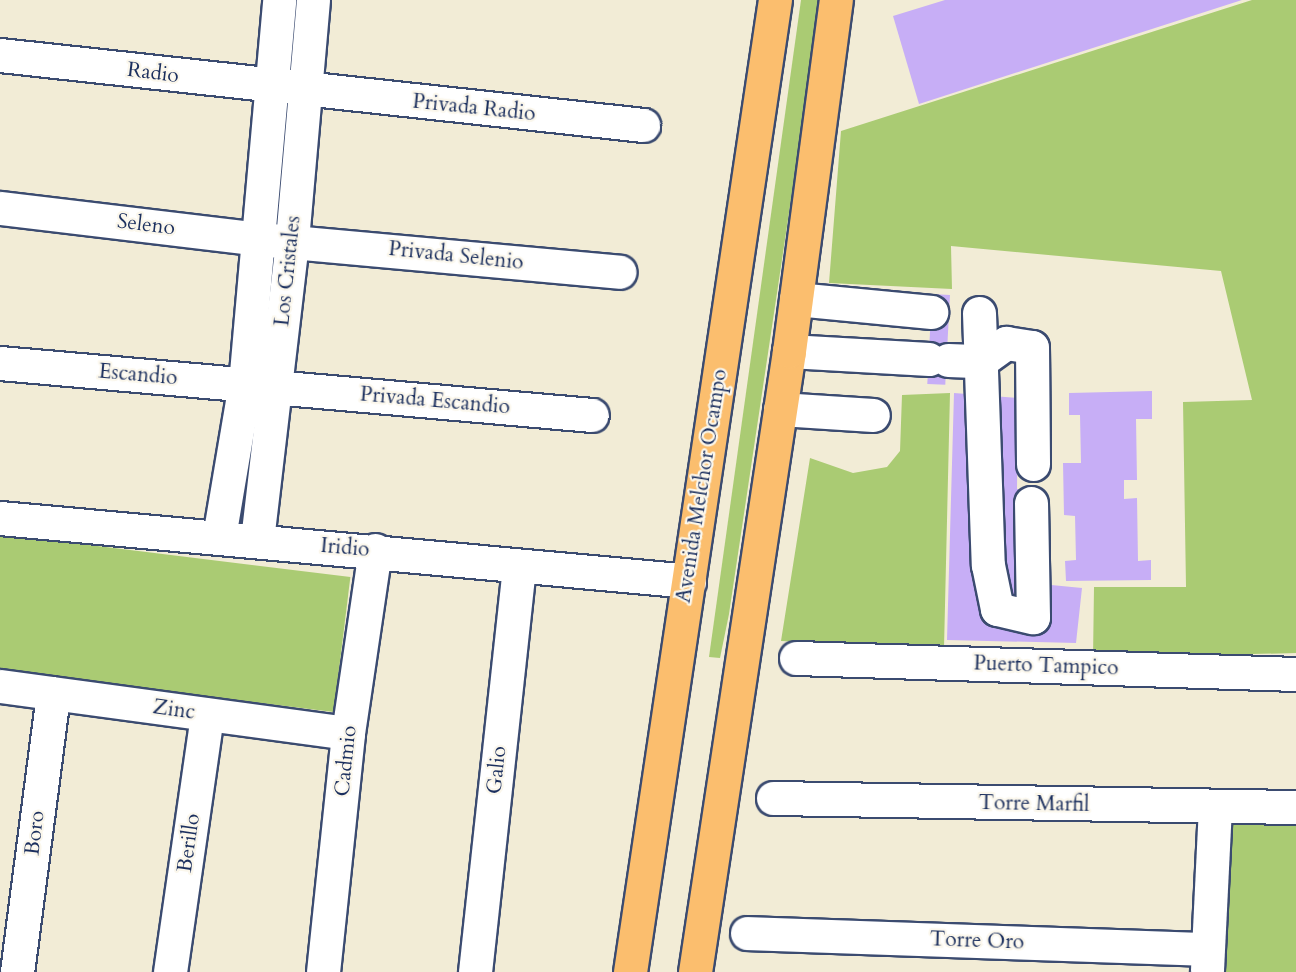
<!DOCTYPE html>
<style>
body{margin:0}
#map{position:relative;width:1296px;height:972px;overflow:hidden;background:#f2ecd6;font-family:Cardo,serif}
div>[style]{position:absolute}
.green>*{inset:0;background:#aacb73;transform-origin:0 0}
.building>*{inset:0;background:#c7aef6;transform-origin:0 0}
.roads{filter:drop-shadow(2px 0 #3b4b70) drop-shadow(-2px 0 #3b4b70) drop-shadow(0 2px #3b4b70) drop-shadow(0 -2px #3b4b70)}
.minor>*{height:33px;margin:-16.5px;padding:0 16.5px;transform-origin:16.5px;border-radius:16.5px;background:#fff}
.major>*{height:33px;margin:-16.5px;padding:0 16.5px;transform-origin:16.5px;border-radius:16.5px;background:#fbbe6e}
span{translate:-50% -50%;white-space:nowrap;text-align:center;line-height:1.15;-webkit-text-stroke:4.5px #fbf7ec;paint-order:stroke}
.street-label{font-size:21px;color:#1b2f5e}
</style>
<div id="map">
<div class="green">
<i style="clip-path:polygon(801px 0,819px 0,812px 59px,729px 614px,720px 658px,709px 657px)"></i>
<i style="clip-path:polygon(1252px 0,1296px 0,1296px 653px,1093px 658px,1094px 587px,1186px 587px,1183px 402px,1252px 400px,1221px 271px,951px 246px,952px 289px,829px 283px,841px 131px)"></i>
<i style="clip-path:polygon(950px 393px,944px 648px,781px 641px,810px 458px,853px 473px,887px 467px,900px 451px,902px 395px)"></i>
<i style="left:0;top:534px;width:353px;height:136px;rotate:7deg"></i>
<i style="left:1296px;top:819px;width:153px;height:77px;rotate:90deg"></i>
</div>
<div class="building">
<i style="clip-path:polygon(945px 0,1242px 0,919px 104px,893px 16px)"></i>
<i style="left:932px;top:294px;width:18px;height:90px;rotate:3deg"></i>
<i style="clip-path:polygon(1152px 391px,1152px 419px,1136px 419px,1137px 480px,1124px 480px,1124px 499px,1137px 498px,1138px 561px,1151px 560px,1151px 580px,1066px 581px,1065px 561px,1076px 560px,1075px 516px,1064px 515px,1063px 463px,1081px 463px,1080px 415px,1069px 415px,1069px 393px)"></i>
<i style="clip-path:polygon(954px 393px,1018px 398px,1017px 489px,1044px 491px,1041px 584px,1082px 588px,1076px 643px,947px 640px)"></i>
</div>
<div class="roads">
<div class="minor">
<i style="left:0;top:55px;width:647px;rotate:6.21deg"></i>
<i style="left:0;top:208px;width:261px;rotate:6.8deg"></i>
<i style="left:259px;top:239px;width:362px;rotate:5.2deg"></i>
<i style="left:796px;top:299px;width:136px;rotate:5.5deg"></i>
<i style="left:979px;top:313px;width:252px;rotate:88deg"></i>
<i style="left:988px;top:565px;width:45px;rotate:78.4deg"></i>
<i style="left:997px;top:609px;width:37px;rotate:13deg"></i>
<i style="left:1033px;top:617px;width:114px;rotate:-91deg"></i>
<i style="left:789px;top:351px;width:140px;rotate:3.3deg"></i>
<i style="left:948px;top:360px;width:33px;rotate:2deg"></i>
<i style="left:981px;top:361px;width:31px;rotate:-36deg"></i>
<i style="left:1006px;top:343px;width:26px;rotate:9deg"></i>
<i style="left:1032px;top:347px;width:117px;rotate:89.5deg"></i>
<i style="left:0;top:363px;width:594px;rotate:5.02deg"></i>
<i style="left:780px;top:409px;width:93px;rotate:3.7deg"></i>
<i style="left:0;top:518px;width:692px;rotate:5.22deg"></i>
<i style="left:219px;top:537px;width:155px;rotate:-80.4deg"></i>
<i style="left:245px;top:384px;width:386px;rotate:-84.9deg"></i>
<i style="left:257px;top:540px;width:302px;rotate:-83.3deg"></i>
<i style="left:292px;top:240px;width:241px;rotate:-85deg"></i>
<i style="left:796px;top:658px;width:500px;rotate:1.83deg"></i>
<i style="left:0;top:686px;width:351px;rotate:7.7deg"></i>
<i style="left:773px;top:798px;width:523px;rotate:0.99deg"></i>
<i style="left:747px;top:933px;width:460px;rotate:2deg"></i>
<i style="left:1207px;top:970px;width:162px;rotate:-87.2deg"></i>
<i style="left:17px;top:972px;width:281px;rotate:-82.6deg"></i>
<i style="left:170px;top:972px;width:260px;rotate:-81.8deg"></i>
<i style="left:323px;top:972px;width:240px;rotate:-84deg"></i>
<i style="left:348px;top:733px;width:185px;rotate:-81.6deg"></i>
<i style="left:475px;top:972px;width:406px;rotate:-83.8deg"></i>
</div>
<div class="major">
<i style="left:630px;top:972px;width:983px;rotate:-81.52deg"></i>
<i style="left:695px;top:972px;width:628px;rotate:-81.39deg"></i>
<i style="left:789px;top:351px;width:354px;rotate:-82.4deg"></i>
</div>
</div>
<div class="street-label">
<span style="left:153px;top:73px;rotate:7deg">Radio</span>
<span style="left:474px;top:108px;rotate:6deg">Privada Radio</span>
<span style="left:146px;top:225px;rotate:7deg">Seleno</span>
<span style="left:456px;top:256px;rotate:6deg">Privada Selenio</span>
<span style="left:288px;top:271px;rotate:-84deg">Los Cristales</span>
<span style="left:138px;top:375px;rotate:5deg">Escandio</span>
<span style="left:435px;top:401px;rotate:5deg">Privada Escandio</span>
<span style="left:702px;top:486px;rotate:-81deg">Avenida Melchor Ocampo</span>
<span style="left:345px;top:548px;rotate:5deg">Iridio</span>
<span style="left:1046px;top:666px;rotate:2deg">Puerto Tampico</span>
<span style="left:174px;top:710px;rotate:8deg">Zinc</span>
<span style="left:346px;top:761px;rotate:-84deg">Cadmio</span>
<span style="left:497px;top:770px;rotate:-84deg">Galio</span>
<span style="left:1034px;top:804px;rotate:1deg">Torre Marfil</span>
<span style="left:35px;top:833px;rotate:-83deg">Boro</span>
<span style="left:189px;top:843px;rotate:-82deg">Berillo</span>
<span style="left:977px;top:941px;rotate:2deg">Torre Oro</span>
</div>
</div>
